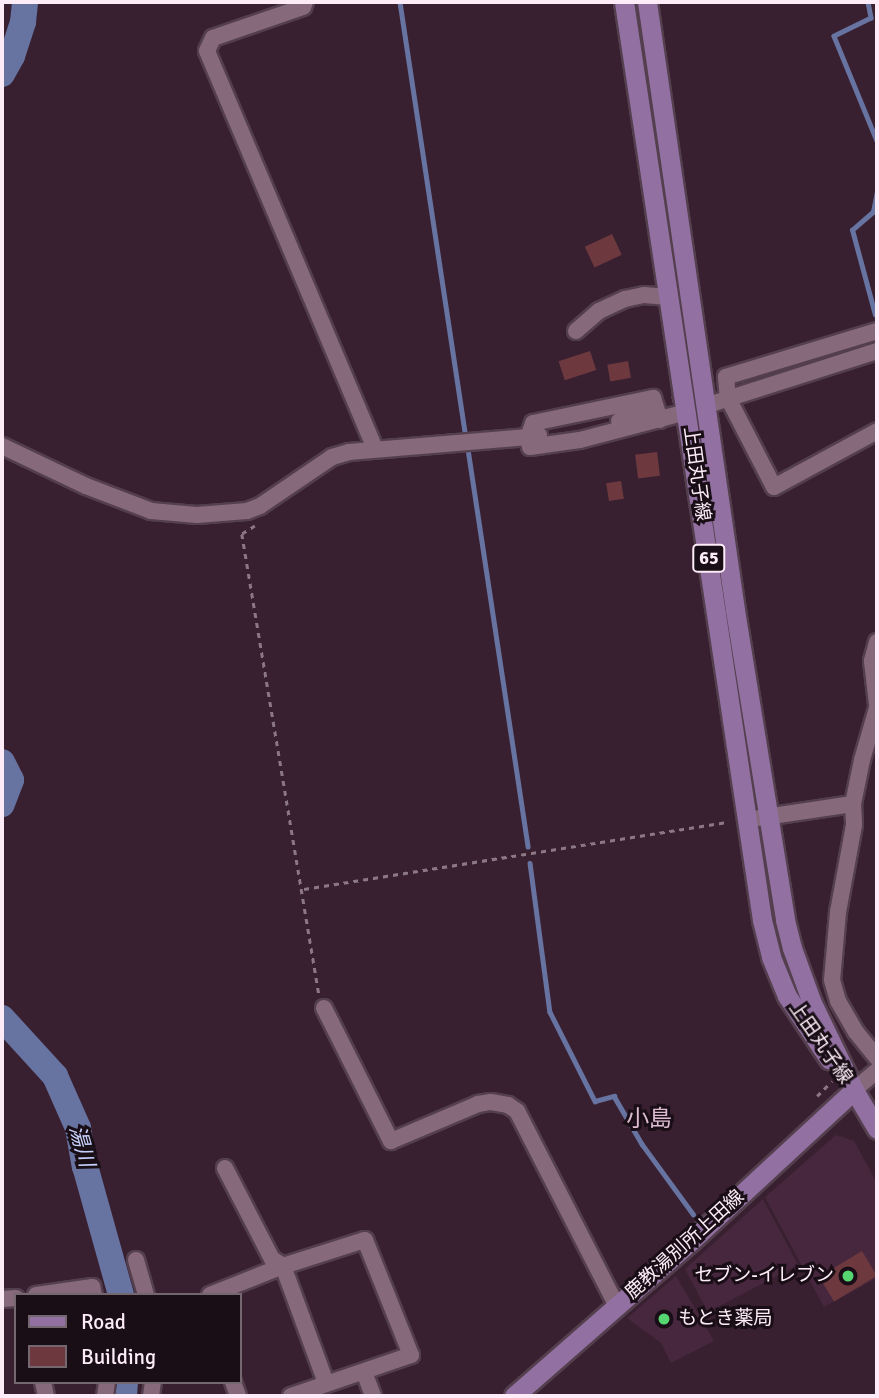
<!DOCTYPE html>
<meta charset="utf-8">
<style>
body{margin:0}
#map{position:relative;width:879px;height:1398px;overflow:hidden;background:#392031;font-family:Signika,"Noto Sans JP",sans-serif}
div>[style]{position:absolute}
.built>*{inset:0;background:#47273d}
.stream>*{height:4.5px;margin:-2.25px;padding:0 2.25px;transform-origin:2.25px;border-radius:2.25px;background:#6773a0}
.river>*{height:26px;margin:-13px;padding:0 13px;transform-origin:13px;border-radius:13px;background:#6773a0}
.building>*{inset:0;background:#6d393f;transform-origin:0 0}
.minor-tunnel>*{height:16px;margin-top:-8px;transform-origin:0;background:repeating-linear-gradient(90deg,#563f4f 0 16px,transparent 0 24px)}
.path>*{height:2.5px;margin-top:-1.25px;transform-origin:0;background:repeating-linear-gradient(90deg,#8c7785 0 5px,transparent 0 10px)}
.roads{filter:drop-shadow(2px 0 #543f4e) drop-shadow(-2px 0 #543f4e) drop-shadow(0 2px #543f4e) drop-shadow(0 -2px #543f4e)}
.minor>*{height:16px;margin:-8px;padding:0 8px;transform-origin:8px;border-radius:8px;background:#87697c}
.major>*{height:19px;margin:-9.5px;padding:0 9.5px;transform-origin:9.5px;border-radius:9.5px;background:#9271a2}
.dots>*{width:19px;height:19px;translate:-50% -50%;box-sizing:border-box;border:4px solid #190e16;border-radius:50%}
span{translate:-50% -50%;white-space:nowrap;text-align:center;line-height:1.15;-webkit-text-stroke:6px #190e16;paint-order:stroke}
.shield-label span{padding:2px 5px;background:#190e16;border:2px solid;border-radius:5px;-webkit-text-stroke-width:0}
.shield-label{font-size:18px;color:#fdecf7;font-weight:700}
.street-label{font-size:19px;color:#fdecf7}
.poi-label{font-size:19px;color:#fdecf7}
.right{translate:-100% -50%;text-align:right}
.left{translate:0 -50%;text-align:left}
.water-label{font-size:21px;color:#c5d1fc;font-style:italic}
.quarter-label{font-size:23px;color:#debdd2}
.frame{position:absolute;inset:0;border:4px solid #fdecf7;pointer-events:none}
.legend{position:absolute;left:14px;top:1293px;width:228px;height:91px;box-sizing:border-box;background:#190e16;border:2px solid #746770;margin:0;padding:9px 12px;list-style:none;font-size:21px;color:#fdecf7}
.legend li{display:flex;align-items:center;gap:14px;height:35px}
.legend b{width:35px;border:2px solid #746770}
</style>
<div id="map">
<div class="built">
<i style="clip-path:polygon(836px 1135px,854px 1141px,877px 1183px,877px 1278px,824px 1307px,765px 1197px)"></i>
<i style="clip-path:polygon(763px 1199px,798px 1265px,708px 1312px,685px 1269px)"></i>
<i style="clip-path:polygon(676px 1276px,714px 1341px,671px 1363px,661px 1343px,627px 1318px)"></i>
</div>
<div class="stream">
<i style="left:400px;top:2px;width:436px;rotate:81.4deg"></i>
<i style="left:868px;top:2px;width:16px;rotate:79deg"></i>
<i style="left:871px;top:18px;width:41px;rotate:154.1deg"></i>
<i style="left:834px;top:36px;width:113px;rotate:67.7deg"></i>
<i style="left:875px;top:315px;width:88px;rotate:-105.1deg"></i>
<i style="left:852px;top:230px;width:28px;rotate:-41deg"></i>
<i style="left:873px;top:212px;width:20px;rotate:-79deg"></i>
<i style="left:468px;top:449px;width:402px;rotate:81.4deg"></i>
<i style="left:530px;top:863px;width:150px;rotate:82.4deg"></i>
<i style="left:550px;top:1012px;width:100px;rotate:63.2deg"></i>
<i style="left:595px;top:1101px;width:20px;rotate:-15deg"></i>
<i style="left:614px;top:1096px;width:56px;rotate:59.7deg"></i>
<i style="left:642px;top:1144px;width:87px;rotate:53.9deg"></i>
</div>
<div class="river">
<i style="left:2px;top:74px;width:21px;rotate:-61deg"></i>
<i style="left:12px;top:56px;width:36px;rotate:-72deg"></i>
<i style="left:23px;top:22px;width:20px;rotate:-84deg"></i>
<i style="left:2px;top:762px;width:20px;rotate:63deg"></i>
<i style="left:11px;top:780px;width:26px;rotate:111deg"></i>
<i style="left:2px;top:1018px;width:79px;rotate:47.6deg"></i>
<i style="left:55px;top:1076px;width:57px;rotate:66.1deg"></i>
<i style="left:78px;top:1128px;width:39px;rotate:80deg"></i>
<i style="left:85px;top:1166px;width:134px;rotate:74.4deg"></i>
<i style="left:124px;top:1396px;width:14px;rotate:-86deg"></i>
</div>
<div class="building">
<i style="left:612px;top:234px;width:23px;height:30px;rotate:65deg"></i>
<i style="left:590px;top:351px;width:20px;height:33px;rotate:72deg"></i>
<i style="left:628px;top:361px;width:17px;height:21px;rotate:80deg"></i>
<i style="left:657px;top:452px;width:24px;height:22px;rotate:83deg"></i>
<i style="left:621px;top:481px;width:18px;height:15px;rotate:81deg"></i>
<i style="left:862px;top:1251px;width:29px;height:50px;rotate:59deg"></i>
</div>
<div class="minor-tunnel">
<i style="left:650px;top:411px;width:98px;rotate:-17.1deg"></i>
</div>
<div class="path">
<i style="left:255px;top:526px;width:15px;rotate:148deg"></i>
<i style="left:242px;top:534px;width:467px;rotate:80.5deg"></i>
<i style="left:304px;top:889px;width:430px;rotate:-9deg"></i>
<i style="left:817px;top:1096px;width:21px;rotate:-45deg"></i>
</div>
<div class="roads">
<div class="minor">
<i style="left:305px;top:2px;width:5px;rotate:112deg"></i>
<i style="left:303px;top:7px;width:95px;rotate:161deg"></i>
<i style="left:213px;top:38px;width:14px;rotate:115deg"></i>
<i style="left:207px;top:51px;width:432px;rotate:67.1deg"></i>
<i style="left:576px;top:331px;width:30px;rotate:-41deg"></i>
<i style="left:599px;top:311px;width:29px;rotate:-25deg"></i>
<i style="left:625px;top:299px;width:19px;rotate:-12deg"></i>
<i style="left:644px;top:295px;width:24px;rotate:5deg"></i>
<i style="left:877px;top:331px;width:158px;rotate:163.1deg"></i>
<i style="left:726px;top:377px;width:21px;rotate:85deg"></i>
<i style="left:728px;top:398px;width:100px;rotate:62.7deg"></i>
<i style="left:774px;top:487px;width:117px;rotate:-28.5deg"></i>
<i style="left:705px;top:406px;width:181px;rotate:-17.7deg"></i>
<i style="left:619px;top:421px;width:33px;rotate:-18deg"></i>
<i style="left:539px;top:435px;width:11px;rotate:170deg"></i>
<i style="left:528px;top:437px;width:15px;rotate:-70deg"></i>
<i style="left:533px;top:423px;width:123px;rotate:-11.8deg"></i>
<i style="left:653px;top:398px;width:23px;rotate:72deg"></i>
<i style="left:2px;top:446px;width:93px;rotate:25.5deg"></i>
<i style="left:86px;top:486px;width:70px;rotate:21deg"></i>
<i style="left:151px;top:511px;width:46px;rotate:5deg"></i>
<i style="left:197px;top:515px;width:50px;rotate:-4.6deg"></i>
<i style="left:247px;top:511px;width:14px;rotate:-21deg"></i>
<i style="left:260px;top:506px;width:87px;rotate:-34.2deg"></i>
<i style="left:332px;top:457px;width:18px;rotate:-16deg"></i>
<i style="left:349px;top:452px;width:180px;rotate:-4.8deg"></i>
<i style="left:528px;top:437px;width:10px;rotate:79deg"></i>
<i style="left:530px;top:447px;width:50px;rotate:-8deg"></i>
<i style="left:580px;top:440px;width:111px;rotate:-14.7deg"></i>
<i style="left:877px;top:642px;width:20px;rotate:105deg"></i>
<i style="left:872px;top:661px;width:43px;rotate:83.4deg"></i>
<i style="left:877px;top:708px;width:54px;rotate:106.1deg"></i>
<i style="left:862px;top:760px;width:45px;rotate:101.6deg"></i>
<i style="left:853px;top:804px;width:21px;rotate:87deg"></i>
<i style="left:854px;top:825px;width:88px;rotate:100.4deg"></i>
<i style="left:838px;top:912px;width:68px;rotate:95deg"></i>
<i style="left:832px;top:980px;width:22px;rotate:74deg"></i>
<i style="left:838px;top:1001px;width:36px;rotate:60deg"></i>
<i style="left:856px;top:1032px;width:33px;rotate:51deg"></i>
<i style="left:759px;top:818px;width:95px;rotate:-8.5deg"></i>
<i style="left:324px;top:1008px;width:149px;rotate:63.3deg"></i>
<i style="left:391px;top:1141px;width:95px;rotate:-23deg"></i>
<i style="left:478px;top:1104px;width:13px;rotate:-9deg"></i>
<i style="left:491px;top:1102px;width:17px;rotate:10deg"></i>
<i style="left:508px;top:1105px;width:11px;rotate:34deg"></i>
<i style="left:517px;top:1111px;width:219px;rotate:62.9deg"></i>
<i style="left:854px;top:1090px;width:30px;rotate:-40deg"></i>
<i style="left:225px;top:1168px;width:102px;rotate:62.7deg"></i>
<i style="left:272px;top:1259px;width:13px;rotate:32deg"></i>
<i style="left:283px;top:1266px;width:125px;rotate:69.8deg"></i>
<i style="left:136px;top:1260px;width:36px;rotate:74deg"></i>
<i style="left:36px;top:1295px;width:57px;rotate:-8.1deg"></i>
<i style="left:92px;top:1287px;width:8px;rotate:76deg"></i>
<i style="left:210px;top:1295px;width:79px;rotate:-21.7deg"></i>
<i style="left:283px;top:1266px;width:86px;rotate:-17.6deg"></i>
<i style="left:365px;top:1240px;width:124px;rotate:68.2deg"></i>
<i style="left:411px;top:1355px;width:127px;rotate:161.1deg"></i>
<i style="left:3px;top:1299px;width:13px;rotate:-4deg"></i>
<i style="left:364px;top:1372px;width:26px;rotate:69deg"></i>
<i style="left:43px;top:1382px;width:14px;rotate:78deg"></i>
<i style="left:233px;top:1382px;width:15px;rotate:70deg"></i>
<i style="left:105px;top:1396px;width:14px;rotate:-82deg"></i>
<i style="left:151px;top:1396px;width:14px;rotate:-82deg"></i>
</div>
<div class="major">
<i style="left:624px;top:2px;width:928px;rotate:81.45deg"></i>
<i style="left:762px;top:920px;width:38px;rotate:76deg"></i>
<i style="left:771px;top:957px;width:42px;rotate:67.7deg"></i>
<i style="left:787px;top:996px;width:76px;rotate:56.3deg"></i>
<i style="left:647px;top:2px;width:614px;rotate:81.76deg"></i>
<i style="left:735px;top:610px;width:314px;rotate:80.8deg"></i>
<i style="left:785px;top:920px;width:29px;rotate:76deg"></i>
<i style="left:792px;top:948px;width:59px;rotate:70deg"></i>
<i style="left:812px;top:1003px;width:97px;rotate:64.2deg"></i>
<i style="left:854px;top:1090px;width:45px;rotate:59.5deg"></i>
<i style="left:514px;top:1396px;width:235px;rotate:-41.2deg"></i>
<i style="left:691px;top:1241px;width:222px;rotate:-42.8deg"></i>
</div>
</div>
<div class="dots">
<i style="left:848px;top:1276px;background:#56d671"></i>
<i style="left:664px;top:1319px;background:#56d671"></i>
</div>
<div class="shield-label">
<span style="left:709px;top:558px">65</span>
</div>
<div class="street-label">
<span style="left:696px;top:474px;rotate:82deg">上田丸子線</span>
<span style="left:820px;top:1043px;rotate:55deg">上田丸子線</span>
<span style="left:685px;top:1245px;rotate:-42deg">鹿教湯別所上田線</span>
</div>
<div class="poi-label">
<span class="right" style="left:834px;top:1276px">セブン-イレブン</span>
<span class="left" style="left:678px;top:1319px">もとき薬局</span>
</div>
<div class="water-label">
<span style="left:82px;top:1146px;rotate:74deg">湯川</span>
</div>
<div class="quarter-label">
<span style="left:649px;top:1119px">小島</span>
</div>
<div class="frame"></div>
<ul class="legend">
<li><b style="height:9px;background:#9271a2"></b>Road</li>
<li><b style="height:19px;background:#6d393f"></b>Building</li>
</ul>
</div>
